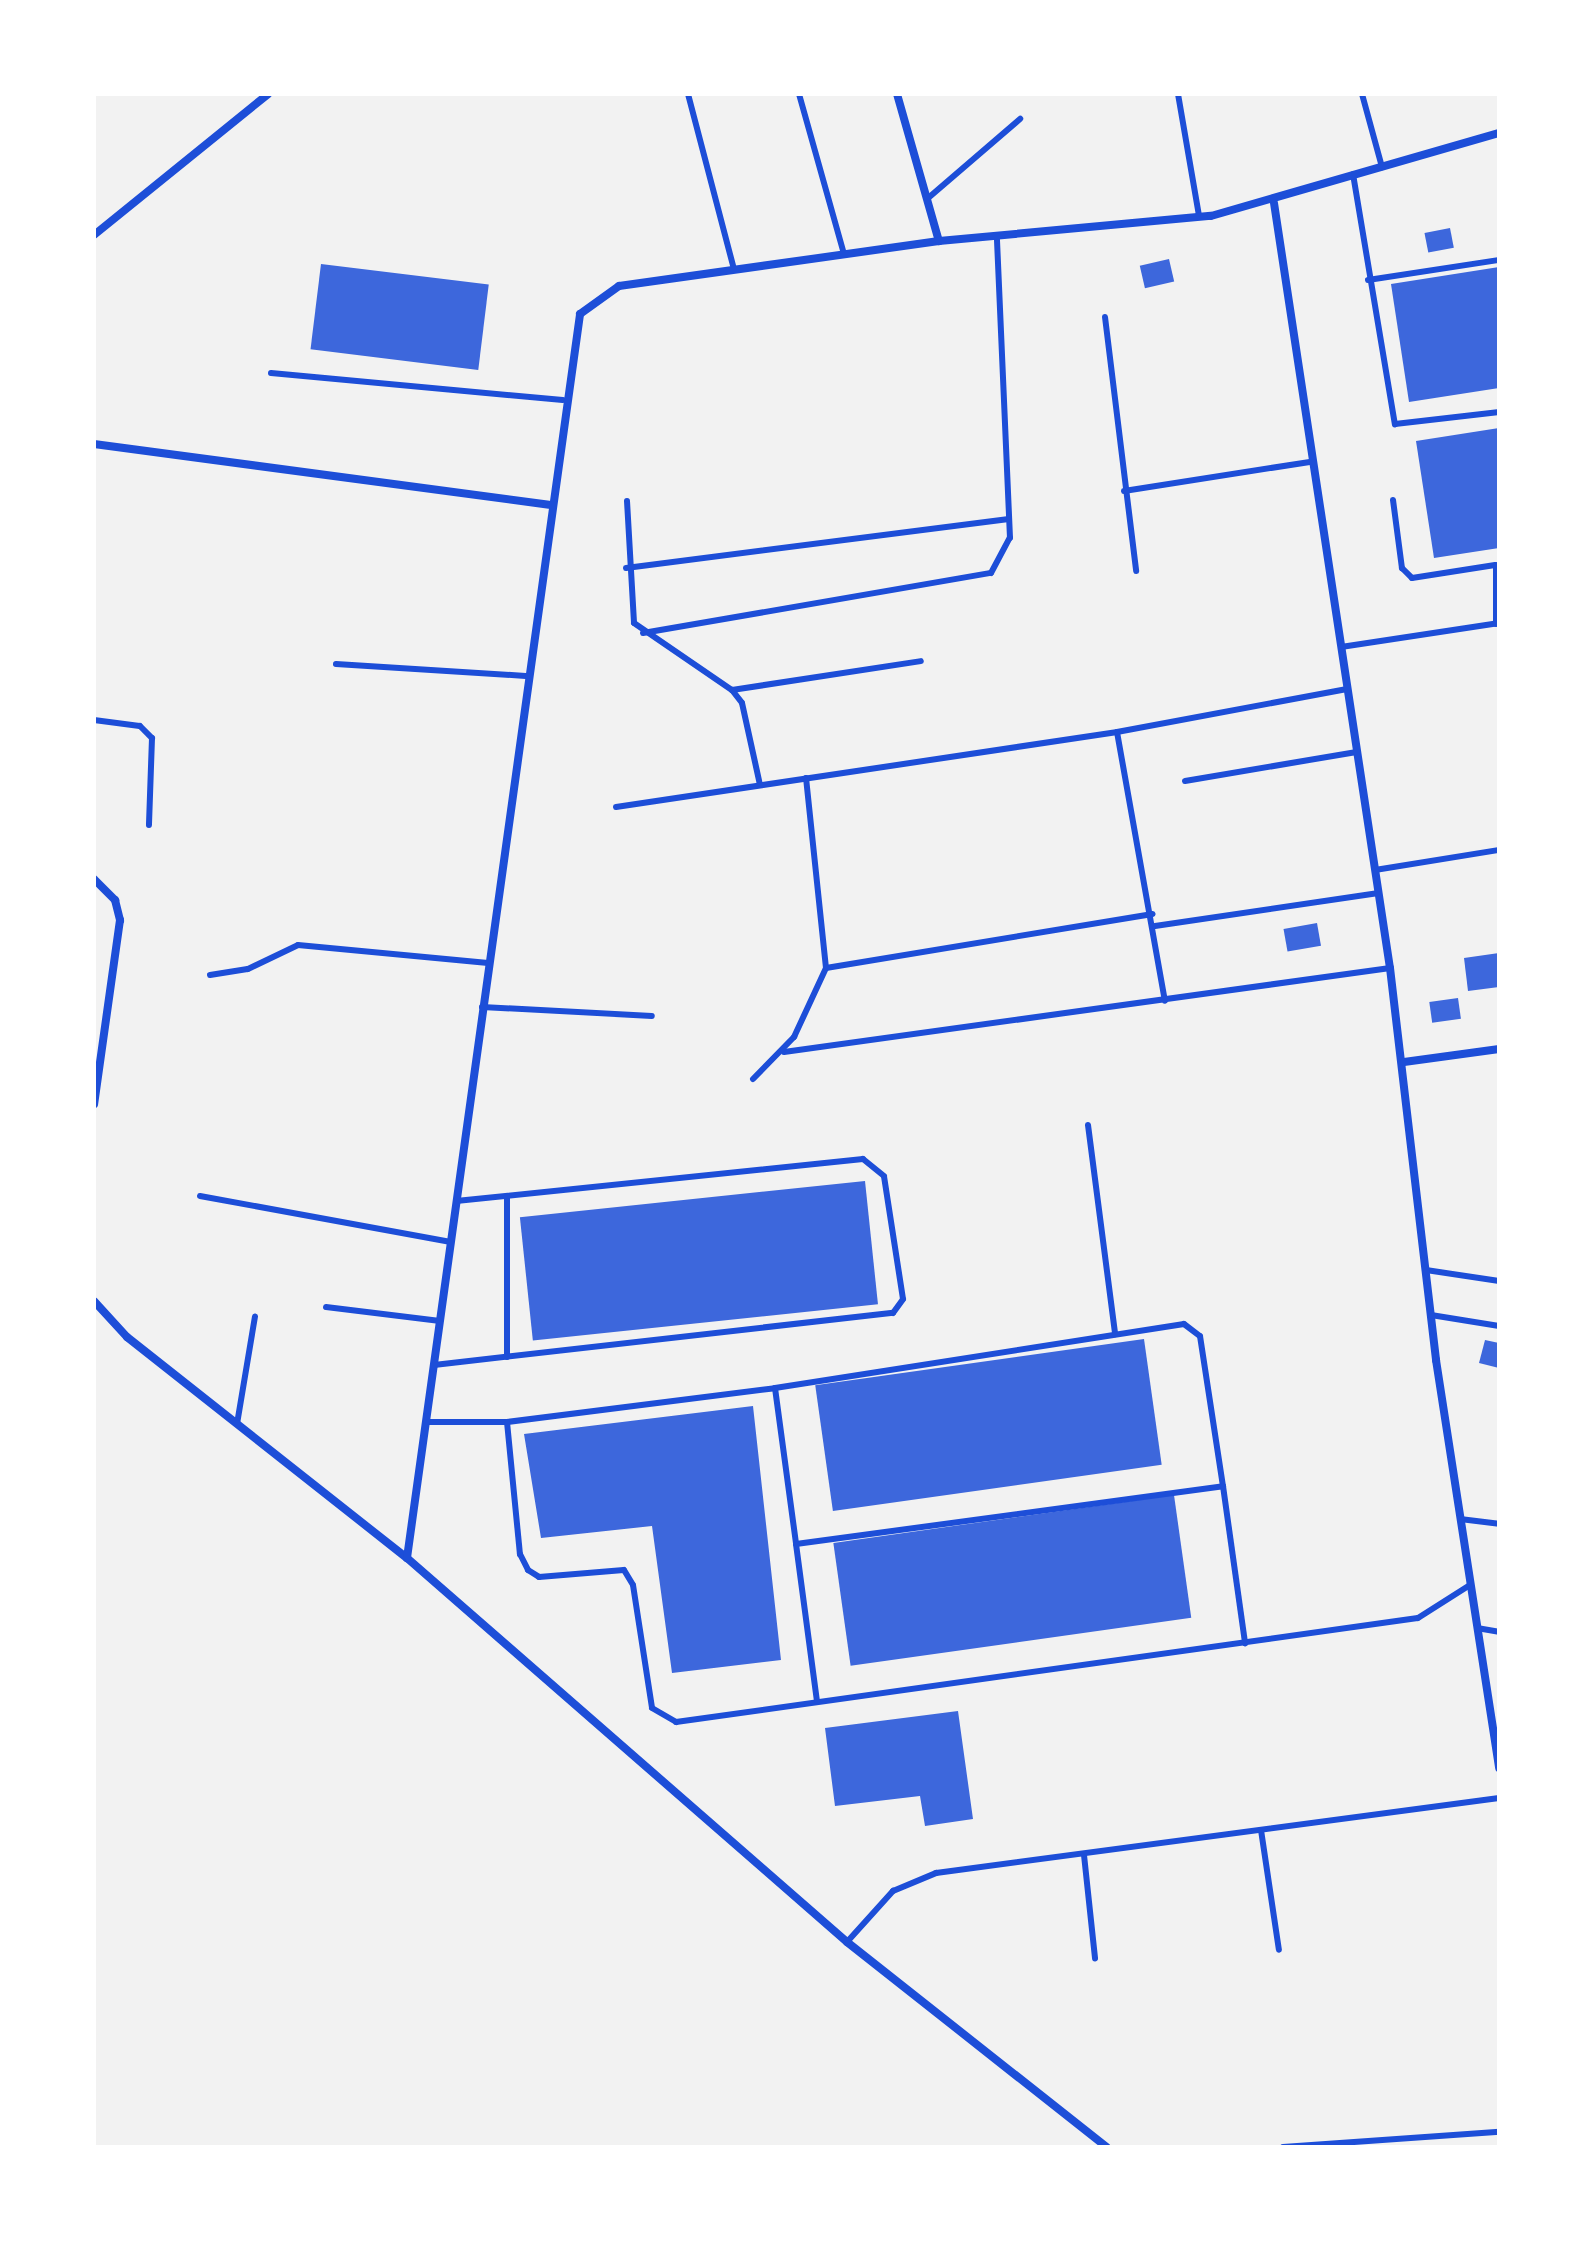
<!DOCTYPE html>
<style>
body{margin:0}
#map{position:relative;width:1593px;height:2241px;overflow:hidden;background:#f2f2f2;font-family:"Alegreya Sans",sans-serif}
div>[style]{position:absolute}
.building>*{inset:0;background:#3d67dc;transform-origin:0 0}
.service>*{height:6px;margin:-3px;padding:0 3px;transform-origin:3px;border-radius:3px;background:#1d4ed8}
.minor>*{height:8px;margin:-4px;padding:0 4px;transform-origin:4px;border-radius:4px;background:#1d4ed8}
span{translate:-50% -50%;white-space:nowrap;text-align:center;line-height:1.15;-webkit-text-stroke:6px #fff;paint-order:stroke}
.frame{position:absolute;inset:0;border:96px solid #fff;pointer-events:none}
</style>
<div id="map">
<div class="building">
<i style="left:1450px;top:228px;width:20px;height:26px;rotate:79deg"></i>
<i style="left:1169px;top:259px;width:23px;height:30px;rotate:77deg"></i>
<i style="left:321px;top:264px;width:169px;height:86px;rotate:7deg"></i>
<i style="clip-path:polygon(1499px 267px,1499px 388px,1409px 402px,1391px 284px)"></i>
<i style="clip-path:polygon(1499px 428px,1499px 548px,1434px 558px,1416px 441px)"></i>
<i style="left:1317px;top:923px;width:23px;height:34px;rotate:80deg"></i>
<i style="clip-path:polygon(1499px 953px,1499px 987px,1468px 991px,1464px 958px)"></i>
<i style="left:1458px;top:998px;width:21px;height:29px;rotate:82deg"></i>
<i style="left:865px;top:1181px;width:124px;height:347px;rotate:84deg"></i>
<i style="left:1144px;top:1339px;width:127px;height:332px;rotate:82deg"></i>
<i style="clip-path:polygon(1485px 1340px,1499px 1343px,1499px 1368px,1479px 1363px)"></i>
<i style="clip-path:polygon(753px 1406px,781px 1660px,672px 1673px,652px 1526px,541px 1538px,524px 1434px)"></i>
<i style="left:1174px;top:1495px;width:124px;height:344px;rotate:82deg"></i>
<i style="clip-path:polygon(958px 1711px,973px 1819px,925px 1826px,920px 1796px,835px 1806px,825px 1728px)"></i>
</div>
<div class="service">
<i style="left:688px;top:94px;width:181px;rotate:75.3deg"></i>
<i style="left:799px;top:94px;width:166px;rotate:74.3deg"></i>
<i style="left:1178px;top:94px;width:124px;rotate:80.2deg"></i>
<i style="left:1362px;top:94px;width:76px;rotate:74.7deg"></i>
<i style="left:1353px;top:174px;width:254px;rotate:80.5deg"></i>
<i style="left:1395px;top:424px;width:105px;rotate:-6.6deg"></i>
<i style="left:927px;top:199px;width:123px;rotate:-40.7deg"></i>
<i style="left:1368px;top:280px;width:133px;rotate:-8.7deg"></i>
<i style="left:1105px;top:317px;width:256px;rotate:83deg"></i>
<i style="left:271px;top:373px;width:293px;rotate:5.3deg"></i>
<i style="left:1124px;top:491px;width:188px;rotate:-8.9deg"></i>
<i style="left:1393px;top:500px;width:69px;rotate:82.5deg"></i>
<i style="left:1402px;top:568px;width:14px;rotate:45deg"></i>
<i style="left:1412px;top:578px;width:84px;rotate:-8.9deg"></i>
<i style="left:627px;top:501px;width:122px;rotate:86.7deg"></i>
<i style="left:634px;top:623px;width:119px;rotate:34.4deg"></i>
<i style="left:732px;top:690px;width:16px;rotate:52deg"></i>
<i style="left:742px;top:703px;width:84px;rotate:77.6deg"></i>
<i style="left:626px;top:568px;width:386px;rotate:-7.3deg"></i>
<i style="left:1496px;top:624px;width:59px;rotate:-90deg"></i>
<i style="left:643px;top:633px;width:353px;rotate:-9.8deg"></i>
<i style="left:991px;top:573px;width:40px;rotate:-62deg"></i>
<i style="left:1010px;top:538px;width:303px;rotate:-92.5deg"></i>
<i style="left:1341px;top:647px;width:160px;rotate:-8.6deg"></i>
<i style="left:336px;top:664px;width:190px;rotate:3.6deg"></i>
<i style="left:732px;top:690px;width:191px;rotate:-8.7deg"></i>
<i style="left:94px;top:720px;width:46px;rotate:7.4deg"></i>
<i style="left:140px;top:726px;width:17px;rotate:45deg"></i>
<i style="left:152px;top:738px;width:87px;rotate:92deg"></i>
<i style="left:1117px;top:732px;width:273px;rotate:79.9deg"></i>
<i style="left:1185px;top:781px;width:174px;rotate:-9.6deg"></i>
<i style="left:616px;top:807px;width:507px;rotate:-8.51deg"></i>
<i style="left:1117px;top:732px;width:234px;rotate:-10.6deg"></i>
<i style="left:1375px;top:870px;width:126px;rotate:-9.2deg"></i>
<i style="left:1155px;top:926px;width:226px;rotate:-8.4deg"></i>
<i style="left:826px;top:968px;width:331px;rotate:-9.4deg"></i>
<i style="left:210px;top:975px;width:38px;rotate:-9deg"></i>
<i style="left:248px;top:969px;width:55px;rotate:-25.6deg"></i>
<i style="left:298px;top:945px;width:191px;rotate:5.4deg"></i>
<i style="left:482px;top:1007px;width:170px;rotate:3deg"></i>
<i style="left:784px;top:1052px;width:612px;rotate:-7.89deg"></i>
<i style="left:753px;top:1079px;width:59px;rotate:-45.7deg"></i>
<i style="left:794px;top:1037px;width:76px;rotate:-65.1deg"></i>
<i style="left:826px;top:968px;width:191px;rotate:-96deg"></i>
<i style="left:1088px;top:1125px;width:211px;rotate:82.6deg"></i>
<i style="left:200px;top:1196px;width:255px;rotate:10.4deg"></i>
<i style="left:507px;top:1196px;width:161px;rotate:90deg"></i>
<i style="left:1426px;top:1270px;width:74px;rotate:8.6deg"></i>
<i style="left:326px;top:1307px;width:115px;rotate:7deg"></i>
<i style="left:1431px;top:1315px;width:69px;rotate:9.2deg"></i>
<i style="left:434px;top:1365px;width:462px;rotate:-6.5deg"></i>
<i style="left:893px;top:1313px;width:17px;rotate:-54deg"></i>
<i style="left:903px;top:1299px;width:124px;rotate:-98.8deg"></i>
<i style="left:884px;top:1176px;width:27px;rotate:-141deg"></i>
<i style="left:863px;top:1159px;width:409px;rotate:174.1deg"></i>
<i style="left:775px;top:1388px;width:414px;rotate:-8.9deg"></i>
<i style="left:1184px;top:1324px;width:20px;rotate:37deg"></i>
<i style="left:1200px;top:1336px;width:152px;rotate:81.3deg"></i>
<i style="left:427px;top:1422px;width:80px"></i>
<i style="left:507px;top:1422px;width:270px;rotate:-7.2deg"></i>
<i style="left:775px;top:1388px;width:157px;rotate:82.3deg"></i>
<i style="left:796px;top:1544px;width:431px;rotate:-7.7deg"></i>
<i style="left:1223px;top:1486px;width:159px;rotate:82deg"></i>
<i style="left:507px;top:1422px;width:133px;rotate:84.4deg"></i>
<i style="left:520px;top:1554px;width:18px;rotate:63deg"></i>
<i style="left:528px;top:1570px;width:13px;rotate:32deg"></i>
<i style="left:539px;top:1577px;width:85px;rotate:-4.7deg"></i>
<i style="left:624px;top:1570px;width:17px;rotate:59deg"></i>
<i style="left:633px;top:1585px;width:124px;rotate:81.2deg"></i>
<i style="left:652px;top:1708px;width:28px;rotate:30deg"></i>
<i style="left:676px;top:1722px;width:749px;rotate:-7.98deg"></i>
<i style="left:1418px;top:1618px;width:62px;rotate:-32.4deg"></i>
<i style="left:237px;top:1424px;width:109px;rotate:-80.5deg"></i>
<i style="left:1460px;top:1519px;width:39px;rotate:7deg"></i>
<i style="left:796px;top:1544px;width:158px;rotate:82.4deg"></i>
<i style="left:1477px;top:1628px;width:22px;rotate:10deg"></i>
<i style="left:1261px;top:1830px;width:121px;rotate:81.5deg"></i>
<i style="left:1084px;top:1855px;width:104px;rotate:83.9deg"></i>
<i style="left:847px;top:1942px;width:69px;rotate:-48deg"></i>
<i style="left:893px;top:1891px;width:47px;rotate:-22.7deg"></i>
<i style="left:936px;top:1873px;width:568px;rotate:-7.59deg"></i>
<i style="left:1283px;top:2147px;width:217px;rotate:-4deg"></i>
</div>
<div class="minor">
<i style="left:897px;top:94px;width:153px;rotate:74.1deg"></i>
<i style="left:1274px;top:203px;width:774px;rotate:81.38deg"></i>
<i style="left:1390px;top:968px;width:395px;rotate:83.3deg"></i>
<i style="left:1436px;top:1360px;width:413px;rotate:81.2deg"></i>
<i style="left:94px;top:235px;width:224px;rotate:-39deg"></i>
<i style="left:94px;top:444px;width:459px;rotate:7.6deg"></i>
<i style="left:94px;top:879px;width:30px;rotate:45deg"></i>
<i style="left:115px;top:900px;width:21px;rotate:76deg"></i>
<i style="left:120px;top:920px;width:186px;rotate:98deg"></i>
<i style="left:1404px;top:1062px;width:96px;rotate:-7.8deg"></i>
<i style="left:94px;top:1301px;width:49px;rotate:47.5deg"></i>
<i style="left:127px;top:1337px;width:357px;rotate:38.3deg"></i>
<i style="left:407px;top:1558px;width:584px;rotate:41.11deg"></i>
<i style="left:847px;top:1942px;width:331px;rotate:38.3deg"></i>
<i style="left:407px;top:1558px;width:1256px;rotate:-82.08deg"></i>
<i style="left:580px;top:314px;width:48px;rotate:-35.7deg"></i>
<i style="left:619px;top:286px;width:323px;rotate:-8deg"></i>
<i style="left:939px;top:241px;width:273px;rotate:-5.3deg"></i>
<i style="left:1211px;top:216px;width:300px;rotate:-16.1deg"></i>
</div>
<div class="frame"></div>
</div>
